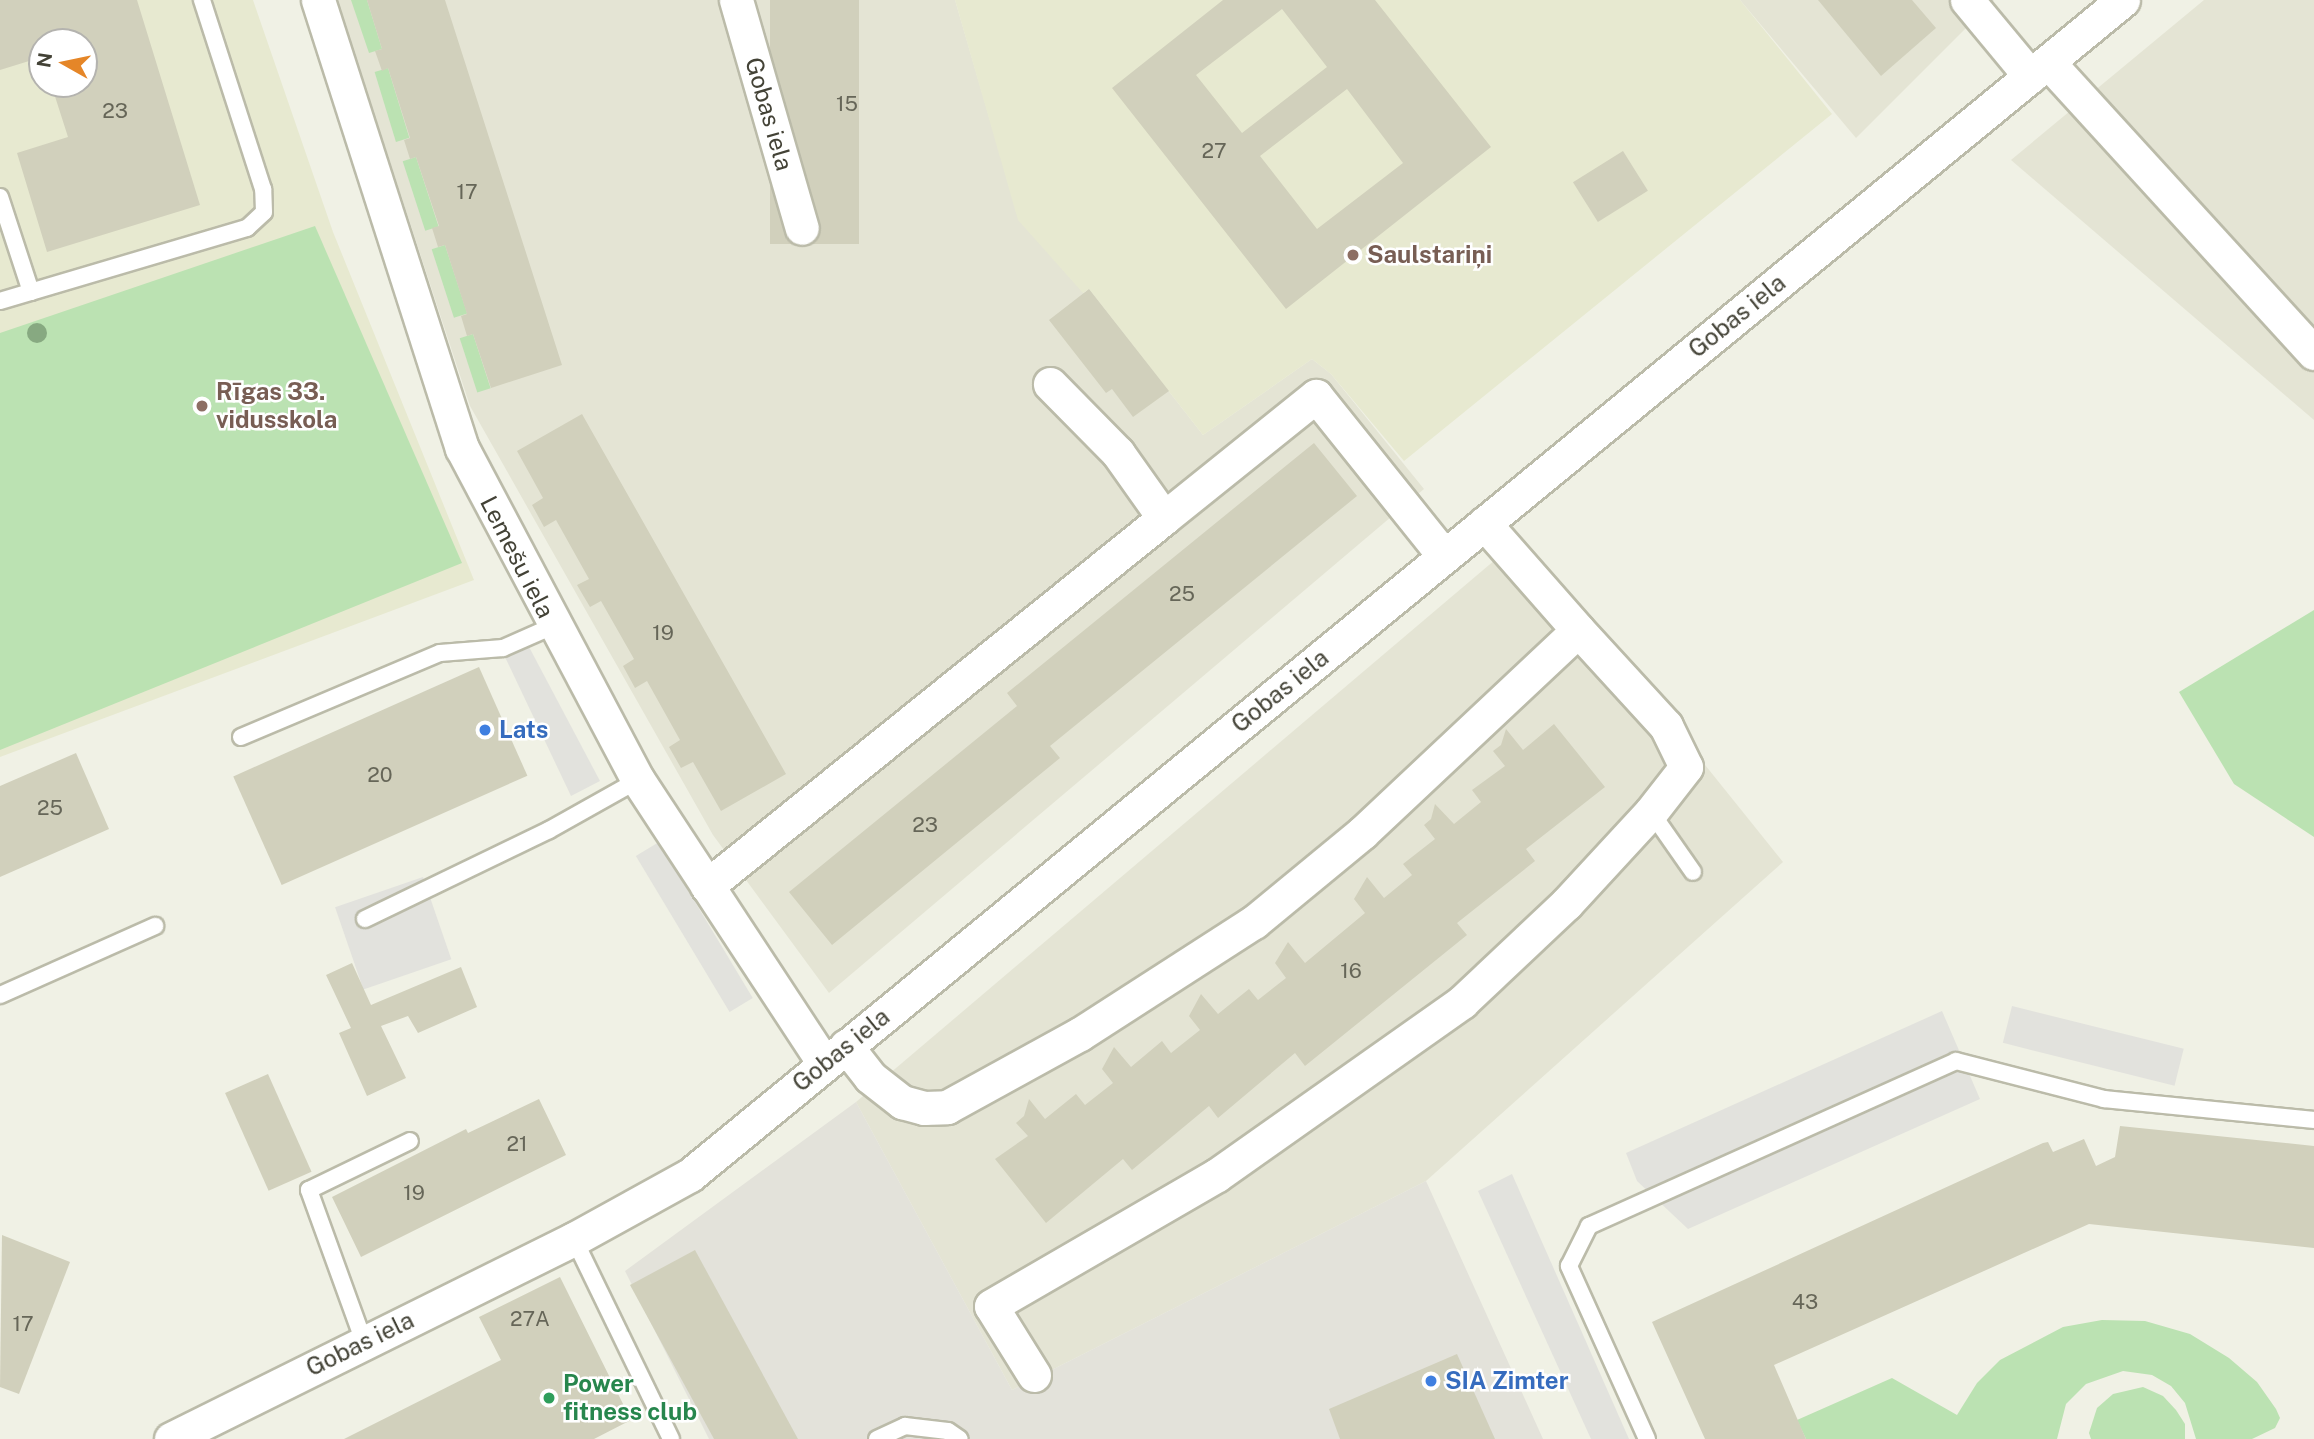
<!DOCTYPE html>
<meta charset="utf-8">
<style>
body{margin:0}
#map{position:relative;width:2314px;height:1439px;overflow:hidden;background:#f0f1e5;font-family:"Public Sans",sans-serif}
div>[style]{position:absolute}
.residential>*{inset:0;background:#e4e4d4}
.industrial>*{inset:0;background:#e3e2da}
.education>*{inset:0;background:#e7e9d0}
.green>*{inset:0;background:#bbe2b2;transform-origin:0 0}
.parking>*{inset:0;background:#e2e2dd;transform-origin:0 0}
.building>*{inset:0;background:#d1d0bc;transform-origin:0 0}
.roads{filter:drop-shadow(2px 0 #bbbba9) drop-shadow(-2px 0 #bbbba9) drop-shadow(0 2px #bbbba9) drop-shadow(0 -2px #bbbba9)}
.lane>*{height:16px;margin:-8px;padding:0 8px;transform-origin:8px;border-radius:8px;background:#fff}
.street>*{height:33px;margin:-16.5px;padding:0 16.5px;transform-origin:16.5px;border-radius:16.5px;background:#fff}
.trees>*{width:20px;height:20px;margin:-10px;border-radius:50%;background:#87a981}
.dots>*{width:19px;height:19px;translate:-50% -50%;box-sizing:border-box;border:4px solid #fff;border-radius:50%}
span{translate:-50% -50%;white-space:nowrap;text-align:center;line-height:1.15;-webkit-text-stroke:5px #fff;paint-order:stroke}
.number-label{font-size:21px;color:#666658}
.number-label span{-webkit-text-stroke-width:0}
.street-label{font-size:24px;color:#434236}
.education-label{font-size:24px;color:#785e54;font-weight:700}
.left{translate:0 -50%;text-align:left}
.shop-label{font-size:24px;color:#366cbe;font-weight:700}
.leisure-label{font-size:24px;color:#27864d;font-weight:700}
.north{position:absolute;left:28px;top:28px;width:70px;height:70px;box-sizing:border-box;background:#fff;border:2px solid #b4b3af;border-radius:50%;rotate:279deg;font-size:19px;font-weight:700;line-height:28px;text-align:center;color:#434236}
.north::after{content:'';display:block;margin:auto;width:24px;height:32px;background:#e58628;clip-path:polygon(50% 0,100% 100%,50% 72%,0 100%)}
</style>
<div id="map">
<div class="residential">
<i style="clip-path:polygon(337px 0,955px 0,1019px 220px,1084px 293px,1089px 289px,1203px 435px,1312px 359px,1331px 374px,1424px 489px,829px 993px,713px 835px,470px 406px)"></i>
<i style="clip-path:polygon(1740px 0,1994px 0,1856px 138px)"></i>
<i style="clip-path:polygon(2204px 0,2314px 0,2314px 420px,2011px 160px)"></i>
<i style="clip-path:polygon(1522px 537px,1783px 862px,1426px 1181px,1012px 1390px,856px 1102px)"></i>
</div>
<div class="industrial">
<i style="clip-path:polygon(856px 1102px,1012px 1390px,1426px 1181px,1543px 1439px,709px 1439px,625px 1271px)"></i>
</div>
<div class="education">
<i style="clip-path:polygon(evenodd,0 0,253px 0,333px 232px,474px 580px,0 757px,0 0,42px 42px,84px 42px,84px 84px,42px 84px,42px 42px)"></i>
<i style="clip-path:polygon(955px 0,1740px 0,1832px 114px,1404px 461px,1331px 374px,1312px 359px,1203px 435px,1089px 289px,1083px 293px,1018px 220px)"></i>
</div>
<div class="green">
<i style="clip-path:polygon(351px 0,367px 0,382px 49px,369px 53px)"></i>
<i style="left:388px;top:68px;width:73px;height:14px;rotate:73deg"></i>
<i style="left:416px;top:157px;width:73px;height:14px;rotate:72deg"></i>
<i style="clip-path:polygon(315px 226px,462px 563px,0 750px,0 333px)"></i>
<i style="left:445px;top:245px;width:72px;height:14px;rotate:72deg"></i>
<i style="left:473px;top:334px;width:57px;height:14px;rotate:72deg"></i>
<i style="clip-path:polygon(2314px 610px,2314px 837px,2234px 784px,2179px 692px)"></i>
<i style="clip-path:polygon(2102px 1320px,2145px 1321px,2190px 1334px,2229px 1358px,2257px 1382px,2276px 1409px,2280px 1418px,2275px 1428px,2252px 1439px,2196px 1439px,2185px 1403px,2171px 1386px,2152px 1375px,2123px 1371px,2086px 1384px,2066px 1404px,2057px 1439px,1806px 1439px,1797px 1420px,1892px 1378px,1957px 1415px,1977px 1383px,2000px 1360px,2063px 1327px)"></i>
<i style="clip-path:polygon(2143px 1387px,2163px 1396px,2176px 1410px,2185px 1424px,2185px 1439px,2091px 1439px,2089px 1433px,2097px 1408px,2113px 1394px)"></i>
</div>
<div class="parking">
<i style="clip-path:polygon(528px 645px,600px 781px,571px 796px,505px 657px)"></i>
<i style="left:659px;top:842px;width:182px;height:27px;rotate:59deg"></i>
<i style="left:423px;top:877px;width:87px;height:93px;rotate:71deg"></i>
<i style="left:2012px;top:1006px;width:177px;height:38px;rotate:14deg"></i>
<i style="clip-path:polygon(1942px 1011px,1980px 1099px,1688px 1229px,1637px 1181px,1626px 1153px)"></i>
<i style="clip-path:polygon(1512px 1174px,1629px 1439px,1591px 1439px,1478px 1191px)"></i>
</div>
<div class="building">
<i style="clip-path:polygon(0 0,137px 0,200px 205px,47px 252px,17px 153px,68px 137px,51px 84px,84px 84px,84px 42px,42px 42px,42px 57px,0 70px)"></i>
<i style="clip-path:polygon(367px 0,445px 0,562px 365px,491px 388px,473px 334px,467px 336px,461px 316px,467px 314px,445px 245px,438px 247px,432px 228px,439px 226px,416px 157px,410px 159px,404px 140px,410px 138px,388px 68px,382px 71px,375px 51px,382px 49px)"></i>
<i style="left:770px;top:0;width:89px;height:244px"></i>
<i style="clip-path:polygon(evenodd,1223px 0,1375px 0,1491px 147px,1286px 309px,1112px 88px,1223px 0,1282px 9px,1327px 67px,1242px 133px,1196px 75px,1282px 9px,1223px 0,1347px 89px,1403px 163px,1317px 229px,1260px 156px,1347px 89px)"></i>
<i style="clip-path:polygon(1818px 0,1912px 0,1936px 28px,1881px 76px)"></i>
<i style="left:1623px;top:151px;width:47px;height:59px;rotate:58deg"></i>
<i style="clip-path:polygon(1089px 289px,1169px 391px,1133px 417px,1112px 389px,1106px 393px,1049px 320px)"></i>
<i style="clip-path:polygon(582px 414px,786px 774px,721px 811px,693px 762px,681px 768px,669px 747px,680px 740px,647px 681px,635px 688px,623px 666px,634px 659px,601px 601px,590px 607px,577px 585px,589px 579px,556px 520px,544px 527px,532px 505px,543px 498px,517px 451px)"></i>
<i style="clip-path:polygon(1314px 443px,1357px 496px,1050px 746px,1060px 758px,832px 945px,789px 892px,1017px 706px,1007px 693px)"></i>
<i style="left:479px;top:667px;width:119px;height:269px;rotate:66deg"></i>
<i style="clip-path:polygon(1554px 724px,1605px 787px,1526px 849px,1535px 861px,1457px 923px,1467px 935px,1305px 1066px,1295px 1053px,1218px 1118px,1209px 1106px,1132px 1170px,1123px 1159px,1046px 1223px,995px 1159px,1028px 1136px,1016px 1123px,1024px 1116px,1029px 1099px,1045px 1119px,1076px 1094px,1085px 1105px,1113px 1083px,1102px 1069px,1114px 1047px,1131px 1067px,1162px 1041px,1171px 1053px,1200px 1030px,1189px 1016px,1201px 994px,1218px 1014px,1249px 989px,1258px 1000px,1286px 978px,1275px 963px,1288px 942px,1305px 963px,1365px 913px,1354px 899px,1367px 877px,1384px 898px,1412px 875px,1403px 864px,1435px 839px,1424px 825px,1431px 819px,1435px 804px,1454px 824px,1481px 802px,1472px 790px,1505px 766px,1493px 751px,1501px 745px,1506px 729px,1523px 750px)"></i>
<i style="clip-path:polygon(76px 753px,109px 829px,0 877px,0 786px)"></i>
<i style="clip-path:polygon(352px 963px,371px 1005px,461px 967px,477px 1007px,418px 1033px,408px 1016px,381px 1026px,406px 1078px,367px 1096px,339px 1033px,351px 1028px,326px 975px)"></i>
<i style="left:268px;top:1074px;width:107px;height:47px;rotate:66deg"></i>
<i style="clip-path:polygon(539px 1099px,566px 1155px,361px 1257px,332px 1197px,466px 1129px,468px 1133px)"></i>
<i style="clip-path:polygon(2120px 1126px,2314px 1146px,2314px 1248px,2089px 1224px,1774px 1365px,1806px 1439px,1705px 1439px,1652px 1322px,2043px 1143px,2048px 1142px,2053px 1152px,2084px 1139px,2096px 1166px,2115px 1157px)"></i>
<i style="clip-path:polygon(2px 1235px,70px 1262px,19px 1394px,0 1387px)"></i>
<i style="clip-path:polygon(695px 1250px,798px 1439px,714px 1439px,630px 1285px)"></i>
<i style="clip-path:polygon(560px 1277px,631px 1420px,594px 1439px,344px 1439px,501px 1360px,479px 1317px)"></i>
<i style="clip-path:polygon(1457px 1354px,1495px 1439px,1340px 1439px,1329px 1409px)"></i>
</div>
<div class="roads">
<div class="lane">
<i style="left:0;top:197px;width:100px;rotate:71.9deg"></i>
<i style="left:0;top:301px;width:258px;rotate:-16.5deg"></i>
<i style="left:247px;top:228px;width:23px;rotate:-43deg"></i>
<i style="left:264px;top:212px;width:23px;rotate:-92deg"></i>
<i style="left:263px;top:189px;width:199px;rotate:-107.9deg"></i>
<i style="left:241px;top:737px;width:216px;rotate:-22.9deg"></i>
<i style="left:440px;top:653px;width:63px;rotate:-4.5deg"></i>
<i style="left:503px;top:648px;width:55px;rotate:-23.7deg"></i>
<i style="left:1651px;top:812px;width:73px;rotate:55deg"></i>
<i style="left:365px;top:919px;width:204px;rotate:-25.8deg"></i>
<i style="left:549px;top:830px;width:102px;rotate:-29.3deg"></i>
<i style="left:0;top:995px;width:170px;rotate:-24deg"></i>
<i style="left:574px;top:1239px;width:222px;rotate:64.1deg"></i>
<i style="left:364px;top:1342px;width:162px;rotate:-109.9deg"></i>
<i style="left:309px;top:1190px;width:112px;rotate:-25.9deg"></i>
<i style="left:877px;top:1439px;width:31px;rotate:-25deg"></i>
<i style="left:905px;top:1426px;width:43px;rotate:6.6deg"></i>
<i style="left:948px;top:1431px;width:14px;rotate:34deg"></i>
<i style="left:1647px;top:1439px;width:190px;rotate:-114.3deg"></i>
<i style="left:1569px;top:1266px;width:45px;rotate:-63.4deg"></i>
<i style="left:1589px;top:1226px;width:402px;rotate:-24.2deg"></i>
<i style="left:1956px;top:1061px;width:153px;rotate:14.4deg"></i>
<i style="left:2104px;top:1099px;width:211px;rotate:5.7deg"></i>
</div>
<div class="street">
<i style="left:318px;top:0;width:471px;rotate:72.2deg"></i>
<i style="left:462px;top:448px;width:376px;rotate:62.1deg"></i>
<i style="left:638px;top:780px;width:339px;rotate:56.7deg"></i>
<i style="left:736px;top:0;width:237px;rotate:73.9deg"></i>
<i style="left:1967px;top:0;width:99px;rotate:50.3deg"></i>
<i style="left:2048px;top:62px;width:394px;rotate:47.6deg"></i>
<i style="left:1164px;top:518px;width:195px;rotate:-38.8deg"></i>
<i style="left:1316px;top:396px;width:205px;rotate:51.3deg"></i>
<i style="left:707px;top:886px;width:587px;rotate:-38.84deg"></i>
<i style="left:1164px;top:518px;width:80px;rotate:-125.3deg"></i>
<i style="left:1118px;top:453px;width:97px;rotate:-134.6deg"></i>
<i style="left:846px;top:1046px;width:39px;rotate:52deg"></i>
<i style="left:870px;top:1077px;width:41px;rotate:38deg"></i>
<i style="left:902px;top:1102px;width:23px;rotate:15deg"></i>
<i style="left:924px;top:1108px;width:23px;rotate:-2deg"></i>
<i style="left:947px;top:1107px;width:152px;rotate:-28.8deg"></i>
<i style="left:1080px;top:1034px;width:207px;rotate:-32.8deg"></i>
<i style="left:1254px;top:922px;width:140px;rotate:-39.5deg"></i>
<i style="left:1362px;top:833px;width:296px;rotate:-43.2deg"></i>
<i style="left:1578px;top:630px;width:142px;rotate:-131.3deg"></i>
<i style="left:1034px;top:1375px;width:81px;rotate:-121.9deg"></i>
<i style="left:991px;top:1306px;width:261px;rotate:-30.1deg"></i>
<i style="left:1217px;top:1175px;width:300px;rotate:-35.2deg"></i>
<i style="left:1462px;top:1002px;width:143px;rotate:-43.3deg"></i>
<i style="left:1566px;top:904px;width:125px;rotate:-47.3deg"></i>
<i style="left:1651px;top:812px;width:57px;rotate:-52.1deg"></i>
<i style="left:1686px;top:767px;width:46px;rotate:-116deg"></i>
<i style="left:1666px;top:726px;width:130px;rotate:-132.5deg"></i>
<i style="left:171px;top:1439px;width:450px;rotate:-26.4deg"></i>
<i style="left:574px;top:1239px;width:132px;rotate:-28.9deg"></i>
<i style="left:690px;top:1175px;width:1853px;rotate:-39.35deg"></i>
</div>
</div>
<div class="trees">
<i style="left:37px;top:333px"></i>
</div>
<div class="dots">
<i style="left:1353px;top:255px;background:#8d6e63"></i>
<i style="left:202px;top:406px;background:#8d6e63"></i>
<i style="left:485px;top:730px;background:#3f7fe0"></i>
<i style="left:1431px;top:1381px;background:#3f7fe0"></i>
<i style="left:549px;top:1398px;background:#2e9e5b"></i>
</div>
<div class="number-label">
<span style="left:847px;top:104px">15</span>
<span style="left:115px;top:111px">23</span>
<span style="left:1214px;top:151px">27</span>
<span style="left:467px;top:192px">17</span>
<span style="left:1182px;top:594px">25</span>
<span style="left:663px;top:633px">19</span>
<span style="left:380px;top:775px">20</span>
<span style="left:50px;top:808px">25</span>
<span style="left:925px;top:825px">23</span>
<span style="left:1351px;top:971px">16</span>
<span style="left:517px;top:1144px">21</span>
<span style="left:414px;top:1193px">19</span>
<span style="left:1805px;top:1302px">43</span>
<span style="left:530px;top:1319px">27A</span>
<span style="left:23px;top:1324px">17</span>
</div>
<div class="street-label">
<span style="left:769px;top:114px;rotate:74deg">Gobas iela</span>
<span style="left:1737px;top:316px;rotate:-39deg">Gobas iela</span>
<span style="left:517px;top:557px;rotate:63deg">Lemešu iela</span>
<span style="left:1280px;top:691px;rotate:-39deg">Gobas iela</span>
<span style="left:841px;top:1050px;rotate:-39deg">Gobas iela</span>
<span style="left:360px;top:1344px;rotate:-26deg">Gobas iela</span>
</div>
<div class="education-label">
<span class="left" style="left:1367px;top:255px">Saulstariņi</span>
<span class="left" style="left:216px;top:406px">Rīgas 33.<br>vidusskola</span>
</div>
<div class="shop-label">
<span class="left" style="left:499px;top:730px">Lats</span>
<span class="left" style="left:1445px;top:1381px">SIA Zimter</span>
</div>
<div class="leisure-label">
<span class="left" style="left:563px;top:1398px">Power<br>fitness club</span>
</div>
<div class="north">N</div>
</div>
